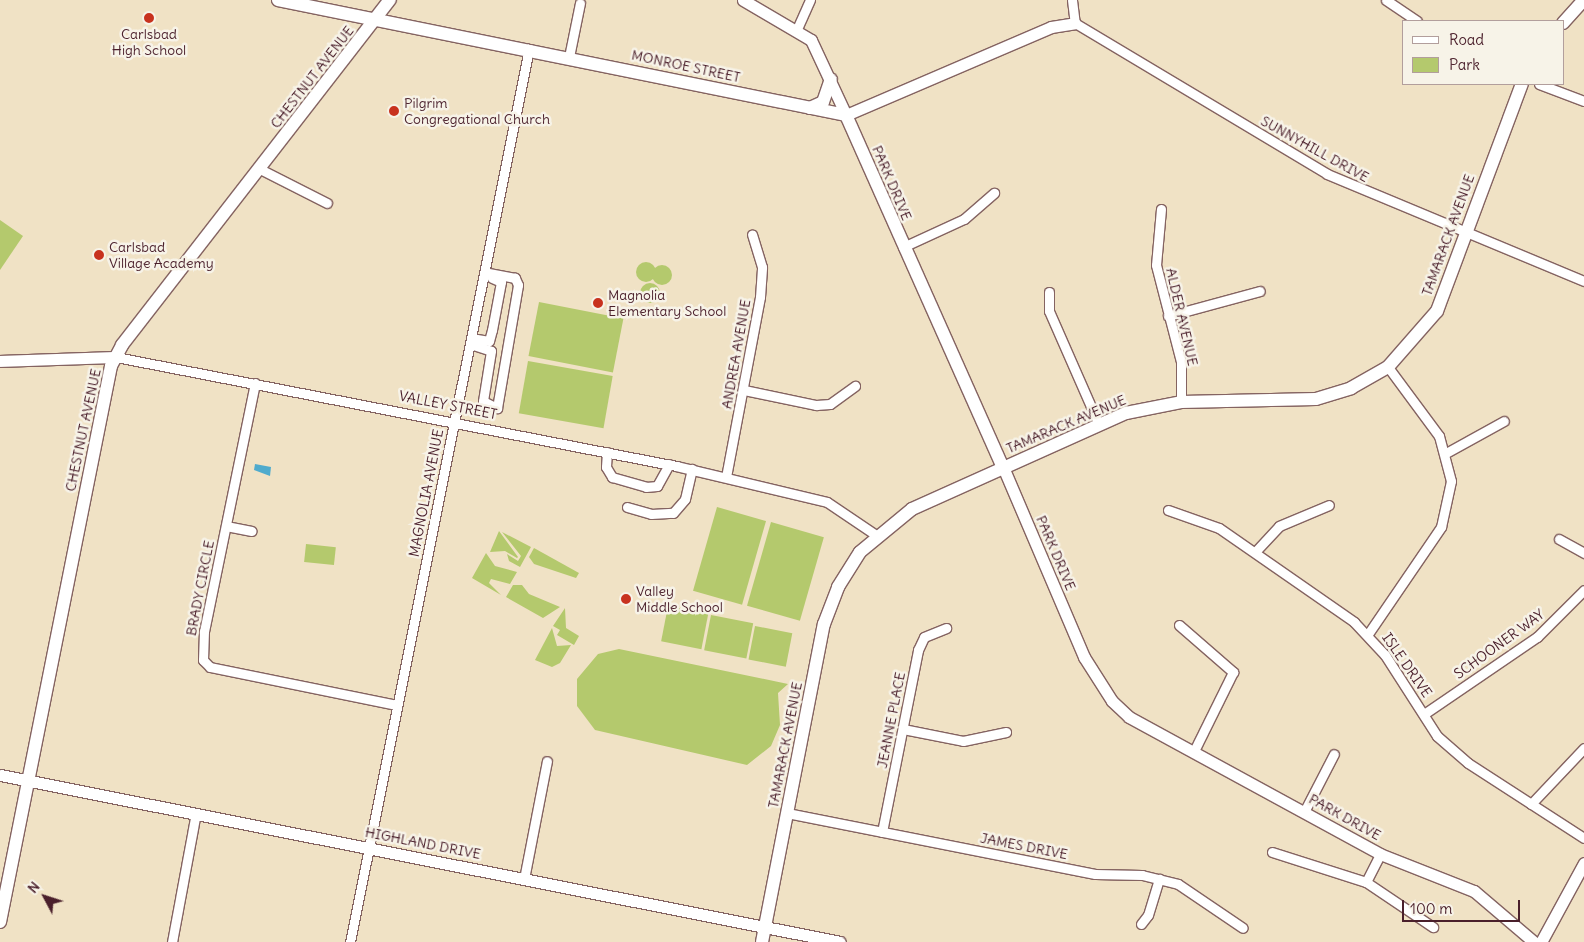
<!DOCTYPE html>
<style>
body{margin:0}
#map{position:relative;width:1584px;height:942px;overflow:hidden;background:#f0e2c5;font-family:Delius,sans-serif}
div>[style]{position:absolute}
.green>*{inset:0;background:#b4c96d;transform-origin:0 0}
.round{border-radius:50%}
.water>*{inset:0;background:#4fabcd}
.roads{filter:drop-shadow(1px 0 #846361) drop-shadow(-1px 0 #846361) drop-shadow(0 1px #846361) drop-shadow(0 -1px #846361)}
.minor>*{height:9px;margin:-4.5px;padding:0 4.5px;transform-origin:4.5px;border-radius:4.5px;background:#fff}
.tertiary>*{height:11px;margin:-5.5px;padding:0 5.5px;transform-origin:5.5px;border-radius:5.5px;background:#fff}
.secondary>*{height:12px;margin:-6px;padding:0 6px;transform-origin:6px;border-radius:6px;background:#fff}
.dots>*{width:14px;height:14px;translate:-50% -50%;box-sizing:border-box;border:2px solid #f7f3e8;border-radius:50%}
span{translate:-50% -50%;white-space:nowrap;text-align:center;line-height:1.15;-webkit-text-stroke:5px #f7f3e8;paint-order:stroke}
.poi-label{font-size:14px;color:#4a1f2b}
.left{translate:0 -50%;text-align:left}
.street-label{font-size:14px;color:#4a1f2b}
.legend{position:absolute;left:1402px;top:20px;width:162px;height:65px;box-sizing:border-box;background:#f7f3e8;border:1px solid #b29e9c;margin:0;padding:6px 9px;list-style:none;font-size:15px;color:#4a1f2b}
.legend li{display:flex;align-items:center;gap:10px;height:25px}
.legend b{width:25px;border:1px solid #b29e9c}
.north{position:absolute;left:20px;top:872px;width:50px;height:50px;-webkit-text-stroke:4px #f7f3e8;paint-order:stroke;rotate:310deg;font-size:14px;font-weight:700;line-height:20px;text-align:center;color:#4a1f2b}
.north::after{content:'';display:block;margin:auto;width:18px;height:22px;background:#4a1f2b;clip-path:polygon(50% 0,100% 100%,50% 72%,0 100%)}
.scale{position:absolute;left:1402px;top:900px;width:118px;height:22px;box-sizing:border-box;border:2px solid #4a1f2b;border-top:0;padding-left:6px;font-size:15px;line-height:18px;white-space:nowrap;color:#4a1f2b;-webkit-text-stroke:4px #f7f3e8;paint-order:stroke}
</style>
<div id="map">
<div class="green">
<i style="clip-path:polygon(0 220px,23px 236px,0 270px)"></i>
<i class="round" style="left:636px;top:262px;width:20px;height:20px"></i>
<i class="round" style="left:652px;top:265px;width:20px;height:20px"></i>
<i class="round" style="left:640px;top:283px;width:20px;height:20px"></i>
<i style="left:539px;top:302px;width:86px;height:55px;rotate:11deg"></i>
<i style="left:528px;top:361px;width:86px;height:53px;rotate:10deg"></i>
<i style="left:717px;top:507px;width:51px;height:87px;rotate:16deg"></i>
<i style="left:771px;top:522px;width:55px;height:87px;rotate:16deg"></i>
<i style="clip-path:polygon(499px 531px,518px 557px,517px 558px,505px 551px,490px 552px)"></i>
<i style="clip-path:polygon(502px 532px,531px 547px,520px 567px,509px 561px,507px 554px,518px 561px,521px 556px)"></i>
<i style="left:306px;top:544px;width:30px;height:18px;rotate:6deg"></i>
<i style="clip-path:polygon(534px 548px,579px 573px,576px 578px,534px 564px,529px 557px)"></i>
<i style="clip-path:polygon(486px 553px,495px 566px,517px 572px,510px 584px,491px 579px,489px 583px,501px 595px,472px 578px)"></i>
<i style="clip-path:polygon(513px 585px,522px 585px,529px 594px,560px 607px,543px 618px,506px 597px)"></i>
<i style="left:668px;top:606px;width:41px;height:36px;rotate:11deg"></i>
<i style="clip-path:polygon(565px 608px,566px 628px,579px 636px,574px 645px,557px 635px,560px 630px,553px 626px)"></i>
<i style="left:711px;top:615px;width:43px;height:36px;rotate:11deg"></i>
<i style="left:755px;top:626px;width:38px;height:34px;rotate:11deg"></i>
<i style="clip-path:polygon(552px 628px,557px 646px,571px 645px,560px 663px,552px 667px,535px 660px)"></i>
<i style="clip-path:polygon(619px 649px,788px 684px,778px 693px,780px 725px,771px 746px,747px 765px,595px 730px,577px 706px,577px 679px,598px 654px)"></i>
</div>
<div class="water">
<i style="clip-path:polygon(255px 464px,271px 467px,270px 476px,254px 470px)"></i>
</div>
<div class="roads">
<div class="minor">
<i style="left:1072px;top:0;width:23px;rotate:83deg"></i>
<i style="left:1075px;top:23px;width:294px;rotate:30.9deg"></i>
<i style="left:1327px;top:174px;width:278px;rotate:22.6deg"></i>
<i style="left:1386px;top:0;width:37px;rotate:34deg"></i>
<i style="left:797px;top:29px;width:32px;rotate:-66deg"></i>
<i style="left:569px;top:57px;width:55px;rotate:-78.5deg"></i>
<i style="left:1539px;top:84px;width:48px;rotate:20.7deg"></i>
<i style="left:260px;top:169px;width:75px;rotate:26.9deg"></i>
<i style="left:1161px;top:209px;width:56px;rotate:95.1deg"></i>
<i style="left:1156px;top:265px;width:100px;rotate:75.5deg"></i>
<i style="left:1181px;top:362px;width:40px;rotate:90deg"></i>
<i style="left:903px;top:247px;width:67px;rotate:-24.7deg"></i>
<i style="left:964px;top:219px;width:40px;rotate:-41deg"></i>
<i style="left:1049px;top:292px;width:19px;rotate:90deg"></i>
<i style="left:1049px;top:311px;width:124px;rotate:66.3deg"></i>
<i style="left:1168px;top:316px;width:95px;rotate:-15.2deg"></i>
<i style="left:477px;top:339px;width:12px;rotate:9deg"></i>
<i style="left:489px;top:341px;width:11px;rotate:-75deg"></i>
<i style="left:492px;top:330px;width:49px;rotate:-79.4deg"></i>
<i style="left:501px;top:282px;width:10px;rotate:-156deg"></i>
<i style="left:470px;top:344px;width:22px;rotate:18deg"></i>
<i style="left:491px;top:351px;width:51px;rotate:99.1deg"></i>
<i style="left:483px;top:401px;width:16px;rotate:27deg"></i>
<i style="left:497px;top:408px;width:125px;rotate:-80.3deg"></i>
<i style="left:518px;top:285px;width:8px;rotate:-113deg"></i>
<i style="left:515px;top:278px;width:31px;rotate:-169deg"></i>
<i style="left:116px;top:357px;width:571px;rotate:11.01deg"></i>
<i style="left:676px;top:466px;width:155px;rotate:13.4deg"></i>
<i style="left:827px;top:502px;width:59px;rotate:34deg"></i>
<i style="left:255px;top:383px;width:253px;rotate:101.6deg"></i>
<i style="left:204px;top:631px;width:29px;rotate:92deg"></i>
<i style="left:203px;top:660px;width:10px;rotate:45deg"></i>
<i style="left:210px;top:667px;width:191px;rotate:11.5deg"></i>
<i style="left:744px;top:390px;width:74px;rotate:11.8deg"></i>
<i style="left:816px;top:405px;width:14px;rotate:-4deg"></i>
<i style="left:830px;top:404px;width:31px;rotate:-36deg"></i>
<i style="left:607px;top:452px;width:15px;rotate:94deg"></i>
<i style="left:606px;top:467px;width:12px;rotate:59deg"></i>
<i style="left:612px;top:477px;width:35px;rotate:16deg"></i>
<i style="left:646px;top:487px;width:11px;rotate:-5deg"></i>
<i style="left:657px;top:486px;width:25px;rotate:-61deg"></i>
<i style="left:1446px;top:453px;width:66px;rotate:-28.9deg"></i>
<i style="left:726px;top:477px;width:183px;rotate:-79.3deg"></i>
<i style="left:760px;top:297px;width:30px;rotate:-86deg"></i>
<i style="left:762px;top:267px;width:34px;rotate:-107deg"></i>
<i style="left:627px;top:507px;width:25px;rotate:16deg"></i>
<i style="left:651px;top:514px;width:22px;rotate:-3deg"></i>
<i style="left:673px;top:513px;width:18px;rotate:-49deg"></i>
<i style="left:685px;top:499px;width:31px;rotate:-77deg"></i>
<i style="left:1168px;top:510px;width:54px;rotate:19.4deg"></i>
<i style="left:1219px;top:528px;width:165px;rotate:34.8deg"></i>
<i style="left:1354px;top:622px;width:45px;rotate:46.8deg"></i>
<i style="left:1385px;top:655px;width:96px;rotate:57.3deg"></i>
<i style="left:1437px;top:736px;width:41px;rotate:41.1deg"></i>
<i style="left:1468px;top:763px;width:138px;rotate:32.9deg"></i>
<i style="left:226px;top:526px;width:26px;rotate:11deg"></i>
<i style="left:1559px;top:539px;width:29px;rotate:29deg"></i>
<i style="left:1255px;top:552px;width:35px;rotate:-47deg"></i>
<i style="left:1279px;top:526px;width:54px;rotate:-22.8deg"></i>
<i style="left:1179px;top:625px;width:72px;rotate:41deg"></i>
<i style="left:1233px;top:672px;width:88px;rotate:116.3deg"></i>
<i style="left:1368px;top:634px;width:130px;rotate:-55.7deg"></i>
<i style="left:1441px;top:527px;width:47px;rotate:-77.7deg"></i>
<i style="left:1451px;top:481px;width:47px;rotate:-104.9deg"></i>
<i style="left:1439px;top:436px;width:86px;rotate:-126.5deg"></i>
<i style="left:1424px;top:714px;width:137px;rotate:-34.3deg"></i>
<i style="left:1537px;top:637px;width:66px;rotate:-45deg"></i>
<i style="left:903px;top:729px;width:61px;rotate:11.3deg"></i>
<i style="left:963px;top:741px;width:44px;rotate:-11.8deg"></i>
<i style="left:1531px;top:804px;width:77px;rotate:-46.6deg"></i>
<i style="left:1304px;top:812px;width:65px;rotate:-62.7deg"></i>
<i style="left:787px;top:813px;width:314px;rotate:11.2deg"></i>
<i style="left:1095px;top:874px;width:47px;rotate:1.2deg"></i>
<i style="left:1142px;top:875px;width:37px;rotate:14deg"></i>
<i style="left:1178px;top:884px;width:78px;rotate:34.1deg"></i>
<i style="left:882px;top:832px;width:186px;rotate:-78.8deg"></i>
<i style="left:918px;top:650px;width:14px;rotate:-65deg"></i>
<i style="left:924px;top:637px;width:24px;rotate:-22deg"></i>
<i style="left:1272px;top:852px;width:99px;rotate:17.7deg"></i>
<i style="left:1366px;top:882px;width:81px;rotate:33.9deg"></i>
<i style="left:524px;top:879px;width:120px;rotate:-79deg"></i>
<i style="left:1366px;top:882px;width:31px;rotate:-63deg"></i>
<i style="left:1141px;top:924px;width:11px;rotate:-52deg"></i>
<i style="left:1148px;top:915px;width:38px;rotate:-73deg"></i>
<i style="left:172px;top:942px;width:131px;rotate:-79.5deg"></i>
<i style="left:350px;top:942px;width:911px;rotate:-78.67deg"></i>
</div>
<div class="tertiary">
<i style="left:743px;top:0;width:79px;rotate:30.5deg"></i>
<i style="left:811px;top:40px;width:83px;rotate:65deg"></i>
<i style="left:846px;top:115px;width:223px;rotate:-23.2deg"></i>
<i style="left:1051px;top:27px;width:24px;rotate:-9deg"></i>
<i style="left:0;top:361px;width:116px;rotate:-2deg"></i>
<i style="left:1003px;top:467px;width:207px;rotate:66.9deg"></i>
<i style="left:1084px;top:657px;width:52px;rotate:57.5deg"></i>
<i style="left:1112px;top:701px;width:23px;rotate:43deg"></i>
<i style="left:1129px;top:717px;width:286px;rotate:28.6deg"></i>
<i style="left:1380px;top:854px;width:101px;rotate:21.5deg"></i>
<i style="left:1474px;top:891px;width:79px;rotate:40.4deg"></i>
<i style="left:0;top:775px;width:856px;rotate:11.24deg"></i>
<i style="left:1541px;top:942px;width:90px;rotate:-61.4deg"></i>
</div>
<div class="secondary">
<i style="left:278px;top:0;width:580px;rotate:11.45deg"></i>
<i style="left:846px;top:115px;width:385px;rotate:66deg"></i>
<i style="left:1563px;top:23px;width:31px;rotate:-48deg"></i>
<i style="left:810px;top:108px;width:14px;rotate:-25deg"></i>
<i style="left:823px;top:102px;width:24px;rotate:-71deg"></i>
<i style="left:0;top:922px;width:567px;rotate:-78.71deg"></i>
<i style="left:111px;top:366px;width:24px;rotate:-62deg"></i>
<i style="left:122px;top:345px;width:437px;rotate:-52.2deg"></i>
<i style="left:762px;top:942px;width:324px;rotate:-79deg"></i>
<i style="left:824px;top:624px;width:40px;rotate:-69deg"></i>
<i style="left:838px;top:587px;width:41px;rotate:-57.8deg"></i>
<i style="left:860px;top:552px;width:67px;rotate:-39.6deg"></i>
<i style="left:912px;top:509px;width:235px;rotate:-24.2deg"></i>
<i style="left:1126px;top:413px;width:56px;rotate:-11.3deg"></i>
<i style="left:1181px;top:402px;width:135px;rotate:-1.3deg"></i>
<i style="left:1316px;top:399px;width:37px;rotate:-17deg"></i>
<i style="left:1351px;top:388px;width:43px;rotate:-29.6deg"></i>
<i style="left:1388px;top:367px;width:74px;rotate:-48.8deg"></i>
<i style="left:1437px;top:311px;width:242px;rotate:-69.5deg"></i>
</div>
</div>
<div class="dots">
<i style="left:149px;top:18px;background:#c8321e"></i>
<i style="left:394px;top:111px;background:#c8321e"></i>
<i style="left:99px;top:255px;background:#c8321e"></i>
<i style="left:598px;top:303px;background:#c8321e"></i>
<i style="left:626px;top:599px;background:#c8321e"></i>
</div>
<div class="poi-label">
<span style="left:149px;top:42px">Carlsbad<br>High School</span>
<span class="left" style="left:404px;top:111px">Pilgrim<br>Congregational Church</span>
<span class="left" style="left:109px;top:255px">Carlsbad<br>Village Academy</span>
<span class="left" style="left:608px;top:303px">Magnolia<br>Elementary School</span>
<span class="left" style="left:636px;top:599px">Valley<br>Middle School</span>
</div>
<div class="street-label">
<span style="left:686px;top:66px;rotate:12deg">MONROE STREET</span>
<span style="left:312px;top:77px;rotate:-52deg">CHESTNUT AVENUE</span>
<span style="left:1315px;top:149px;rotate:29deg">SUNNYHILL DRIVE</span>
<span style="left:892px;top:183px;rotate:67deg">PARK DRIVE</span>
<span style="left:1448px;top:235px;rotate:-70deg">TAMARACK AVENUE</span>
<span style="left:1182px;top:317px;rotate:77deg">ALDER AVENUE</span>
<span style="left:736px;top:354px;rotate:-80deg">ANDREA AVENUE</span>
<span style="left:448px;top:405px;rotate:11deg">VALLEY STREET</span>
<span style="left:1066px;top:424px;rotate:-23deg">TAMARACK AVENUE</span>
<span style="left:83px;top:430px;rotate:-78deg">CHESTNUT AVENUE</span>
<span style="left:426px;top:493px;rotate:-79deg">MAGNOLIA AVENUE</span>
<span style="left:1056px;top:553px;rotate:67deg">PARK DRIVE</span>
<span style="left:200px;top:588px;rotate:-79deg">BRADY CIRCLE</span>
<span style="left:1499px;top:644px;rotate:-36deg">SCHOONER WAY</span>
<span style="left:1407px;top:665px;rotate:55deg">ISLE DRIVE</span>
<span style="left:891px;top:720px;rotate:-79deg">JEANNE PLACE</span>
<span style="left:785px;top:745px;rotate:-79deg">TAMARACK AVENUE</span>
<span style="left:1345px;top:817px;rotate:29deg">PARK DRIVE</span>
<span style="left:423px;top:843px;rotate:11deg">HIGHLAND DRIVE</span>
<span style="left:1024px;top:846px;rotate:11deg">JAMES DRIVE</span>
</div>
<ul class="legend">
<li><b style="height:6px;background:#fff"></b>Road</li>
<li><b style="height:14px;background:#b4c96d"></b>Park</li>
</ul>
<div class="north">N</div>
<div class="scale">100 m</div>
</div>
